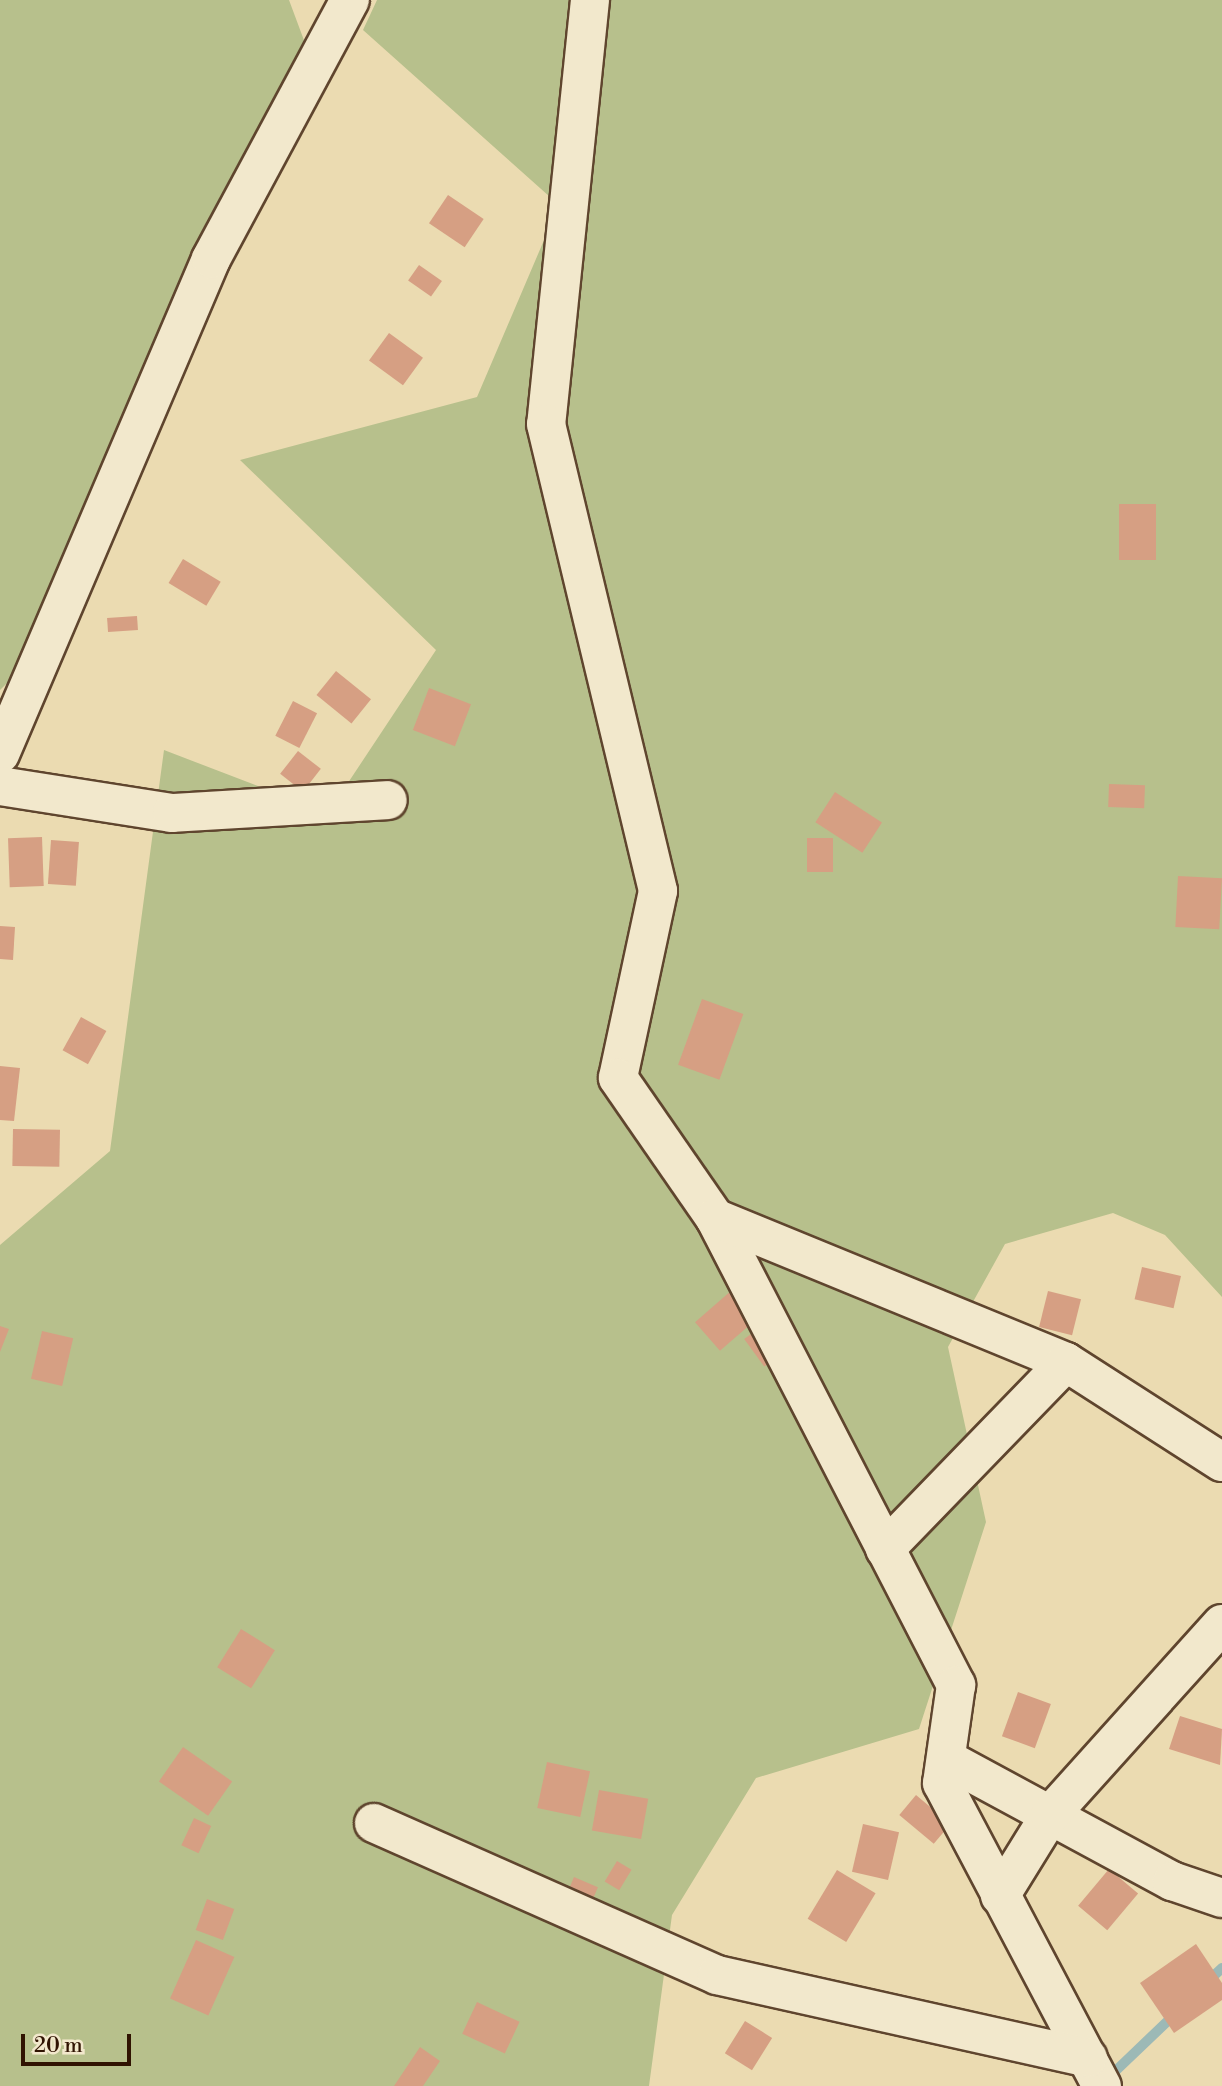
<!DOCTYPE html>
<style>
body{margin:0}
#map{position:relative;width:1222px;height:2086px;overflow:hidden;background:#ebdbb1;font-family:"Libre Bodoni",serif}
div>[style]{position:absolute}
.green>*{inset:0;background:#b7c08c}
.stream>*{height:10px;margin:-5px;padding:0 5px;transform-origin:5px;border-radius:5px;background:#9cb9b6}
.building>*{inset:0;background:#d69f83;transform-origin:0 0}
.roads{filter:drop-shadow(2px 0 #5f452e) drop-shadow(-2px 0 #5f452e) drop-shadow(0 2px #5f452e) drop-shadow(0 -2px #5f452e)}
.minor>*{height:38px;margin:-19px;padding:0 19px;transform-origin:19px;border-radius:19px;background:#f2e8cc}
span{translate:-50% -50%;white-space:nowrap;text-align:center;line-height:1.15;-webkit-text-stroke:7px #f2e8cc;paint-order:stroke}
.scale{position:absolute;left:21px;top:2034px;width:110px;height:32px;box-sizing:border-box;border:4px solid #301302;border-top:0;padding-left:9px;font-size:21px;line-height:24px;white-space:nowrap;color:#301302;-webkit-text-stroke:5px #f2e8cc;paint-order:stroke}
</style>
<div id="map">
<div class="green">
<i style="clip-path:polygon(0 0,289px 0,305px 43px,189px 262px,44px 647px,0 690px)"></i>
<i style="clip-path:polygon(377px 0,1222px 0,1222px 1297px,1165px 1235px,1113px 1213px,1005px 1244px,948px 1347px,986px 1522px,919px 1729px,756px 1778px,672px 1915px,649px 2086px,0 2086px,0 1245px,110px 1151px,164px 750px,328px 813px,436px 650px,240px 460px,477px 397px,559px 205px,363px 30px)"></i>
</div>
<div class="stream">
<i style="left:1206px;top:1983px;width:22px;rotate:-43deg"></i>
<i style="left:1106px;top:2080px;width:95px;rotate:-43.7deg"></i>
</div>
<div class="building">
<i style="left:448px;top:195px;width:43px;height:34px;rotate:34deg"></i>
<i style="left:419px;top:265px;width:28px;height:19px;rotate:35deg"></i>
<i style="left:389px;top:333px;width:42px;height:34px;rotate:36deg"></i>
<i style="left:1119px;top:504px;width:37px;height:56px"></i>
<i style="left:183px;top:559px;width:44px;height:28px;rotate:31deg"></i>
<i style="left:137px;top:616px;width:14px;height:30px;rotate:86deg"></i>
<i style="left:336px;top:671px;width:45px;height:31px;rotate:39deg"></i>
<i style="left:429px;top:688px;width:45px;height:45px;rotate:21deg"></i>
<i style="left:293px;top:701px;width:27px;height:39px;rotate:27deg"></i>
<i style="left:298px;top:751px;width:29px;height:29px;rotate:38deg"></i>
<i style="left:1109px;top:784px;width:36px;height:23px;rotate:2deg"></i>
<i style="left:835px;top:792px;width:56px;height:36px;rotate:33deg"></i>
<i style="left:42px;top:837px;width:49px;height:34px;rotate:88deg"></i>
<i style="left:807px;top:838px;width:26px;height:34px"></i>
<i style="left:51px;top:840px;width:28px;height:44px;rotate:4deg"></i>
<i style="left:1178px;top:876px;width:44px;height:51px;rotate:3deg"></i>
<i style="clip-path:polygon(0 926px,15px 927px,13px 960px,0 959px)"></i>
<i style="left:702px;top:999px;width:44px;height:70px;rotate:20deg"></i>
<i style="left:81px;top:1017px;width:29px;height:38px;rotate:29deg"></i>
<i style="clip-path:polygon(0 1066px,20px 1068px,14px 1121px,0 1120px)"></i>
<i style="left:13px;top:1129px;width:47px;height:37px;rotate:1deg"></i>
<i style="left:1142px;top:1267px;width:40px;height:33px;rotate:13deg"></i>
<i style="left:732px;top:1290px;width:38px;height:49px;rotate:49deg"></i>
<i style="left:1048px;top:1291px;width:34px;height:37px;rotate:14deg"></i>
<i style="clip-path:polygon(0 1326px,9px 1329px,0 1352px)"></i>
<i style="left:762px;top:1326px;width:34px;height:22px;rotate:54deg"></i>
<i style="left:42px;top:1331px;width:32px;height:49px;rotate:13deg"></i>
<i style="left:241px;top:1629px;width:40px;height:45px;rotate:32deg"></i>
<i style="left:1018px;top:1692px;width:35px;height:47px;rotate:20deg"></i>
<i style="clip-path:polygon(1180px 1716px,1222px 1729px,1220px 1765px,1169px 1749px)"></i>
<i style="left:183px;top:1747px;width:60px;height:42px;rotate:35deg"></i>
<i style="left:547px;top:1762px;width:44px;height:47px;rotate:12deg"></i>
<i style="left:599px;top:1790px;width:50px;height:41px;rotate:10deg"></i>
<i style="left:916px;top:1795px;width:45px;height:26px;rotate:40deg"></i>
<i style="left:194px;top:1818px;width:19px;height:30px;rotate:25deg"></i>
<i style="left:863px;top:1824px;width:37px;height:49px;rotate:13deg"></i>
<i style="left:617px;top:1861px;width:17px;height:24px;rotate:31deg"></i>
<i style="left:1109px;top:1869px;width:38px;height:48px;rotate:40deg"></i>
<i style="left:837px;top:1870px;width:45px;height:57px;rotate:31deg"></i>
<i style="left:574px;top:1877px;width:26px;height:33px;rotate:23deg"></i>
<i style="left:207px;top:1899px;width:29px;height:33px;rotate:20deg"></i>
<i style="left:196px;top:1940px;width:42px;height:64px;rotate:24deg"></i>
<i style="clip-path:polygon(1196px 1944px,1222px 1983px,1222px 2000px,1174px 2033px,1140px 1983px)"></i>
<i style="left:477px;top:2002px;width:47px;height:35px;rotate:25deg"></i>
<i style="left:745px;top:2021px;width:32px;height:38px;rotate:32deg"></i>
<i style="clip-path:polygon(420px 2047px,440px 2061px,423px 2086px,394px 2086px)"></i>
</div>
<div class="roads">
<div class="minor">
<i style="left:590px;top:0;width:426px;rotate:95.9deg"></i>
<i style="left:546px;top:424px;width:480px;rotate:76.5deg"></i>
<i style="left:658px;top:891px;width:191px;rotate:102.1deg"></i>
<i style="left:618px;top:1078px;width:170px;rotate:55.3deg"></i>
<i style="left:715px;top:1218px;width:526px;rotate:62.7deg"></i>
<i style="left:956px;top:1685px;width:99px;rotate:98.1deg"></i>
<i style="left:942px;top:1783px;width:343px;rotate:62.2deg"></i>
<i style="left:0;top:754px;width:538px;rotate:-66.91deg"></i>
<i style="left:211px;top:259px;width:294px;rotate:-61.8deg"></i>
<i style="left:0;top:786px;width:174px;rotate:8.9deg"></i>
<i style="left:172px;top:813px;width:216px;rotate:-3.4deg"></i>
<i style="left:715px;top:1218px;width:379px;rotate:22.3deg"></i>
<i style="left:1066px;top:1362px;width:185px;rotate:32.7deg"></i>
<i style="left:885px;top:1549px;width:260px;rotate:-45.9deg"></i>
<i style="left:948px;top:1760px;width:255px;rotate:28.4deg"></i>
<i style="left:1172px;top:1881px;width:53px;rotate:18.8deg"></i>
<i style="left:374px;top:1823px;width:375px;rotate:23.9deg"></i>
<i style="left:717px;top:1975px;width:380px;rotate:12.6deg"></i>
<i style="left:1000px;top:1896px;width:95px;rotate:-58.3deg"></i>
<i style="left:1050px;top:1815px;width:257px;rotate:-48deg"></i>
</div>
</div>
<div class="scale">20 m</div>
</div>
